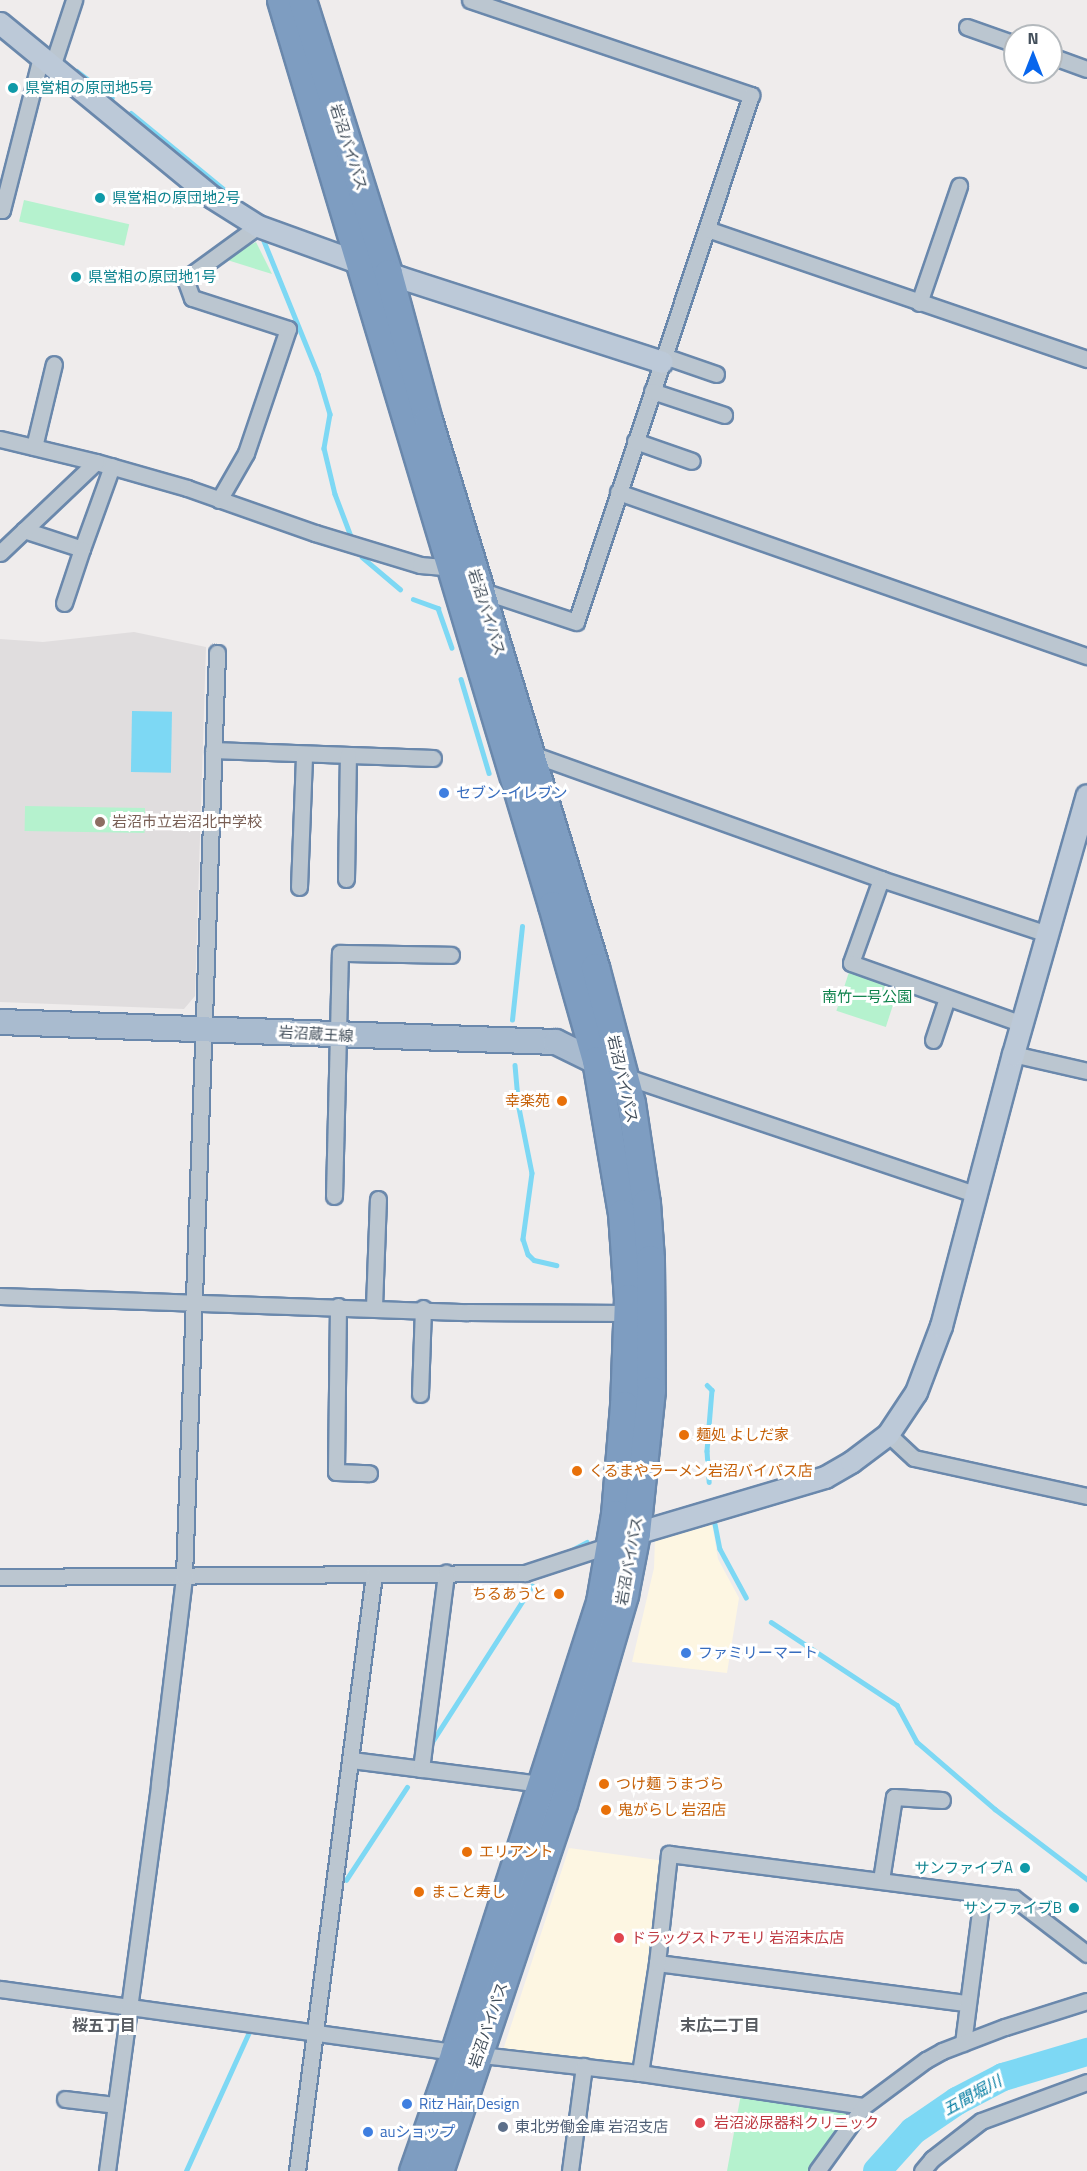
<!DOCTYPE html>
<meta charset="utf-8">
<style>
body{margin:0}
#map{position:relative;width:1087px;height:2171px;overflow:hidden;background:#efecec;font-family:"Titillium Web","Noto Sans JP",sans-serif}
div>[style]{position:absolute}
.commercial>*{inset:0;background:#fdf6e2}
.education>*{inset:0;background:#e0ddde}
.green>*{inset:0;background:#b5f2ce;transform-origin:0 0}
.water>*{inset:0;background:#7dd8f4;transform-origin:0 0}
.stream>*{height:4.5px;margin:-2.25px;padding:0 2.25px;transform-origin:2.25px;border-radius:2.25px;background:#7dd8f4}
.river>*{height:28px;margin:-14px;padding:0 14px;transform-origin:14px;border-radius:14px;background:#7dd8f4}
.roads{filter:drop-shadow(2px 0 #6a88ac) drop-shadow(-2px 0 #6a88ac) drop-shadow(0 2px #6a88ac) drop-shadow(0 -2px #6a88ac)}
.street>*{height:15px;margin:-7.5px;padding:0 7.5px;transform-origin:7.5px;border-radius:7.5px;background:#bbc6d0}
.secondary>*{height:21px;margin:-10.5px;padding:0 10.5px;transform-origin:10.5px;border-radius:10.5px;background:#bcc9d8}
.primary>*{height:24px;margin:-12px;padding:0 12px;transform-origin:12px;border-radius:12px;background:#a9bbcf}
.highway>*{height:27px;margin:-13.5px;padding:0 13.5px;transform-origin:13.5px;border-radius:13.5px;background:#7e9dc1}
.dots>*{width:16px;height:16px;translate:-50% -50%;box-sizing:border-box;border:3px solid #fff;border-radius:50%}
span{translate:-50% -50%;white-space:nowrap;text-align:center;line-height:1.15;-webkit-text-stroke:6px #fff;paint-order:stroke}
.culture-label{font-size:15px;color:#0d838f}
.left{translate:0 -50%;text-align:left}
.right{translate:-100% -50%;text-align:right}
.street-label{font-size:15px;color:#434f5b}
.shop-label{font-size:15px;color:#366cbe}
.education-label{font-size:15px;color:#785e54}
.park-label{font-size:15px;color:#0e824b}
.food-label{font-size:15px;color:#c56008}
.health-label{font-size:15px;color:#be3a42}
.service-label{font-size:15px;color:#4e5e75}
.neighbourhood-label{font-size:16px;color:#585c62;font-weight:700}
.water-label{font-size:16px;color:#027ba1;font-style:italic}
.north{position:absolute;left:1003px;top:24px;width:60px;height:60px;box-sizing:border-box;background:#fff;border:2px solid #b4b9bd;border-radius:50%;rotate:0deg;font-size:16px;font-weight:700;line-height:24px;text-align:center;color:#434f5b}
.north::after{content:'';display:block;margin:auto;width:21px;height:27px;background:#0866ed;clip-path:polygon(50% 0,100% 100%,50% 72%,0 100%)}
</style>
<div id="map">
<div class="commercial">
<i style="clip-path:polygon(712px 1524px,718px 1559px,739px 1598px,727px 1673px,632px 1662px,654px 1568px,655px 1538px)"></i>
<i style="clip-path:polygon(569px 1848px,665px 1861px,639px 2057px,634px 2065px,503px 2050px)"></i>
</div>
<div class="education">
<i style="clip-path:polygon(134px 632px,206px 647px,195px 996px,184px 1009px,0 1002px,0 639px,43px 642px)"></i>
</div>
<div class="green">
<i style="left:24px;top:200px;width:108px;height:22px;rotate:13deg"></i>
<i style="clip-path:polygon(256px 242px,272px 274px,224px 259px)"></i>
<i style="left:25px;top:806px;width:120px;height:25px;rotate:1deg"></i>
<i style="left:850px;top:969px;width:52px;height:44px;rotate:18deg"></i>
<i style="clip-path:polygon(741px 2094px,855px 2108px,809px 2171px,727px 2171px)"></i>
</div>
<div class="water">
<i style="left:132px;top:711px;width:40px;height:61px;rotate:1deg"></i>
</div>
<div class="stream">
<i style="left:77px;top:71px;width:44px;rotate:37.6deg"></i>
<i style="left:131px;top:113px;width:139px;rotate:39.4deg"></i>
<i style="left:264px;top:241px;width:144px;rotate:67.9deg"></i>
<i style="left:318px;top:374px;width:42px;rotate:73.3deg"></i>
<i style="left:330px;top:414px;width:35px;rotate:100deg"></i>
<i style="left:324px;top:448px;width:47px;rotate:76.6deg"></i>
<i style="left:335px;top:494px;width:48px;rotate:69.3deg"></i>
<i style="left:362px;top:557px;width:50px;rotate:40.1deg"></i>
<i style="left:413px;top:599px;width:27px;rotate:20deg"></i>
<i style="left:438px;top:608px;width:42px;rotate:70.7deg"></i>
<i style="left:461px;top:679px;width:98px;rotate:73.4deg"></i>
<i style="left:512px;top:1020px;width:94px;rotate:-83.9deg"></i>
<i style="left:515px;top:1065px;width:38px;rotate:85deg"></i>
<i style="left:518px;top:1103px;width:71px;rotate:78.7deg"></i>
<i style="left:532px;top:1173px;width:67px;rotate:97.8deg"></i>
<i style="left:523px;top:1239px;width:16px;rotate:72deg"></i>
<i style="left:528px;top:1254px;width:8px;rotate:45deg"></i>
<i style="left:534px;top:1260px;width:23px;rotate:13deg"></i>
<i style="left:707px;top:1385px;width:7px;rotate:45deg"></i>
<i style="left:712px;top:1390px;width:61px;rotate:94.7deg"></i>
<i style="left:707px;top:1451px;width:31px;rotate:86deg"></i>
<i style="left:715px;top:1524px;width:25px;rotate:79deg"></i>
<i style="left:720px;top:1549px;width:55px;rotate:61.6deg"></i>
<i style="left:568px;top:1552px;width:21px;rotate:-28deg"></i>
<i style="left:771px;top:1622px;width:151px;rotate:33.4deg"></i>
<i style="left:897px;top:1705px;width:42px;rotate:61.6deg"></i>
<i style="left:917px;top:1742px;width:103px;rotate:40.7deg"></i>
<i style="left:995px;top:1809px;width:116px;rotate:37.3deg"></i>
<i style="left:430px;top:1745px;width:189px;rotate:-57.3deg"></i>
<i style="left:346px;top:1880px;width:111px;rotate:-56.7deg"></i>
<i style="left:186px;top:2171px;width:153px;rotate:-65.6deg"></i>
</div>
<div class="river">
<i style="left:877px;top:2171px;width:54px;rotate:-48deg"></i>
<i style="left:913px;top:2131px;width:53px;rotate:-34.3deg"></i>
<i style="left:957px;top:2101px;width:52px;rotate:-27.6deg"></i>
<i style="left:1003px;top:2077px;width:88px;rotate:-16.6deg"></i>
</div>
<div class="roads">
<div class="street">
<i style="left:470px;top:0;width:297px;rotate:18.7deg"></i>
<i style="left:751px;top:95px;width:555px;rotate:108.37deg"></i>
<i style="left:576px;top:622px;width:101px;rotate:-161.6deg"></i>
<i style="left:967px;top:27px;width:51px;rotate:19.5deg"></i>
<i style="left:1051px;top:56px;width:38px;rotate:20deg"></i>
<i style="left:52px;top:67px;width:71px;rotate:-71.8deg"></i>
<i style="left:0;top:210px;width:2px"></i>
<i style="left:2px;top:210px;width:158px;rotate:-75.7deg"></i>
<i style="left:707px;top:229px;width:402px;rotate:18.9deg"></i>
<i style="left:919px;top:303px;width:124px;rotate:-71.1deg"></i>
<i style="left:664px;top:356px;width:55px;rotate:19.1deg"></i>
<i style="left:652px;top:391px;width:76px;rotate:18.4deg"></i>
<i style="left:0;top:439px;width:99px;rotate:13.5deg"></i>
<i style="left:96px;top:462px;width:95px;rotate:15.9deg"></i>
<i style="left:187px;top:488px;width:136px;rotate:19.4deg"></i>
<i style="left:315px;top:533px;width:110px;rotate:16.9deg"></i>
<i style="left:420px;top:565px;width:32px;rotate:5deg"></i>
<i style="left:635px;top:441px;width:60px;rotate:19.3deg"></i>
<i style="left:34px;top:447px;width:85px;rotate:-76.5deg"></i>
<i style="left:618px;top:492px;width:497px;rotate:19.3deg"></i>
<i style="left:219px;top:500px;width:54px;rotate:-60.1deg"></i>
<i style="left:246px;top:453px;width:131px;rotate:-71.3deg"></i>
<i style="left:288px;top:329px;width:101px;rotate:-162.1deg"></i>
<i style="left:192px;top:298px;width:20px;rotate:-110deg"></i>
<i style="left:185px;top:279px;width:90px;rotate:-36deg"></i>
<i style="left:24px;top:530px;width:61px;rotate:18.1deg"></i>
<i style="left:82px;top:549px;width:88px;rotate:-70.1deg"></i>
<i style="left:0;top:553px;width:132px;rotate:-43.5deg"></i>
<i style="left:64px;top:603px;width:57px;rotate:-71.6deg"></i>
<i style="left:213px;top:750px;width:220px;rotate:2.1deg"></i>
<i style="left:532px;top:754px;width:371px;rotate:19.7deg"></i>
<i style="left:881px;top:879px;width:175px;rotate:18.3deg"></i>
<i style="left:346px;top:879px;width:124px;rotate:-89.1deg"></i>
<i style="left:881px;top:879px;width:89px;rotate:109.7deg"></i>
<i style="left:851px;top:963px;width:182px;rotate:19.6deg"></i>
<i style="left:299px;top:887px;width:133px;rotate:-87.8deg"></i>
<i style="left:933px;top:1040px;width:44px;rotate:-71.6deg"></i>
<i style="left:1013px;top:1054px;width:76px;rotate:12.9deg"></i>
<i style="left:624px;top:1076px;width:373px;rotate:18.6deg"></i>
<i style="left:334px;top:1196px;width:243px;rotate:-88.6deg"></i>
<i style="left:340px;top:953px;width:111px;rotate:1deg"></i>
<i style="left:0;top:1296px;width:468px;rotate:2deg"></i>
<i style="left:468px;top:1312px;width:159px;rotate:0.4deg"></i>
<i style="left:338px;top:1306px;width:166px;rotate:90.7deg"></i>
<i style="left:336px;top:1472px;width:33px;rotate:2deg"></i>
<i style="left:374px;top:1307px;width:108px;rotate:-87.9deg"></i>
<i style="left:420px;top:1394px;width:86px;rotate:-88deg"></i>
<i style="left:888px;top:1434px;width:35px;rotate:43deg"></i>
<i style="left:914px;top:1458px;width:177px;rotate:12.4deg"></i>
<i style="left:0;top:1577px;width:525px;rotate:-0.44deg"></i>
<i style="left:525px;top:1573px;width:93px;rotate:-18.2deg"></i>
<i style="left:351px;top:1760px;width:193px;rotate:7.2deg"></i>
<i style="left:421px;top:1769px;width:198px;rotate:-82.7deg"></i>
<i style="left:881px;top:1880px;width:84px;rotate:-81.1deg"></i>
<i style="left:894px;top:1797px;width:48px;rotate:3.6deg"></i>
<i style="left:657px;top:1963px;width:313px;rotate:7.4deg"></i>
<i style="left:0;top:1989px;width:459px;rotate:7.9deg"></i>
<i style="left:455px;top:2052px;width:186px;rotate:6.5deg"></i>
<i style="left:640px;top:2073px;width:226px;rotate:8.4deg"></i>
<i style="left:963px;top:2043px;width:148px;rotate:-82.6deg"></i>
<i style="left:640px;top:2073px;width:111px;rotate:-81.2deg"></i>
<i style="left:657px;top:1963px;width:110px;rotate:-83.7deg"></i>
<i style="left:669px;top:1854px;width:348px;rotate:7.3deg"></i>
<i style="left:1014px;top:1898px;width:92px;rotate:37.5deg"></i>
<i style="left:65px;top:2099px;width:51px;rotate:6.7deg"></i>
<i style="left:107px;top:2171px;width:390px;rotate:-82.3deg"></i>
<i style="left:159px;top:1784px;width:209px;rotate:-83.1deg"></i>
<i style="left:184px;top:1576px;width:924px;rotate:-87.95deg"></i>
<i style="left:297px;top:2171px;width:602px;rotate:-82.65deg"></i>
<i style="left:570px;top:2171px;width:106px;rotate:-82.4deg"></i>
<i style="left:817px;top:2171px;width:80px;rotate:-54.1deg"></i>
<i style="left:864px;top:2106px;width:77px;rotate:-36.6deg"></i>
<i style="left:926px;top:2060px;width:18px;rotate:-29deg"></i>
<i style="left:942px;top:2051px;width:67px;rotate:-20.9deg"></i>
<i style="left:1005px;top:2027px;width:86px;rotate:-17.6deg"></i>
<i style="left:922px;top:2171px;width:16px;rotate:-50deg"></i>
<i style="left:932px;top:2159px;width:62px;rotate:-37.8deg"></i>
<i style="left:981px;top:2121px;width:113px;rotate:-20.2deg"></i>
</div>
<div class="secondary">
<i style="left:0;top:23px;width:274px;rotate:39.4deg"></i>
<i style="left:212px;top:197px;width:54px;rotate:32.2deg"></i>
<i style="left:258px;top:226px;width:150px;rotate:19.9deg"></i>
<i style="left:399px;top:277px;width:276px;rotate:17.9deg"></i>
<i style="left:636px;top:1533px;width:197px;rotate:-16.5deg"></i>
<i style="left:825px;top:1477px;width:30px;rotate:-30deg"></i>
<i style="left:851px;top:1462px;width:46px;rotate:-37.1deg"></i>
<i style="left:888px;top:1434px;width:50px;rotate:-56.3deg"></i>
<i style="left:916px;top:1392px;width:71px;rotate:-69.3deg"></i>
<i style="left:941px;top:1326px;width:281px;rotate:-75.2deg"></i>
<i style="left:1013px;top:1054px;width:269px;rotate:-74.1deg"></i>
</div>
<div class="primary">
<i style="left:0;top:1022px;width:556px;rotate:2.06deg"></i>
<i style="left:556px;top:1042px;width:59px;rotate:26.1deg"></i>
</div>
<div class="highway">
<i style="left:281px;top:0;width:945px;rotate:73.33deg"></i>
<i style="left:552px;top:905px;width:161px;rotate:74.2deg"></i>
<i style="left:596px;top:1060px;width:155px;rotate:80.4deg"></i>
<i style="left:622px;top:1213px;width:85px;rotate:86deg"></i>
<i style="left:628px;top:1298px;width:107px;rotate:92.1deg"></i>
<i style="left:624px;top:1405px;width:109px;rotate:94.7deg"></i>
<i style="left:615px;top:1514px;width:89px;rotate:99.7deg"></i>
<i style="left:600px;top:1602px;width:473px;rotate:107.9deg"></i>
<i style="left:455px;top:2052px;width:126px;rotate:109.4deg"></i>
<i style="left:302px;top:0;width:286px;rotate:72.5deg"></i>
<i style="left:388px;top:273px;width:152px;rotate:74.8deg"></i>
<i style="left:428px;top:420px;width:572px;rotate:73.02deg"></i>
<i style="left:595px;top:967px;width:141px;rotate:75.2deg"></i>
<i style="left:631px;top:1103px;width:101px;rotate:81.5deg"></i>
<i style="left:646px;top:1203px;width:56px;rotate:85.9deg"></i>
<i style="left:650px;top:1259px;width:131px;rotate:89.6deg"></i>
<i style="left:651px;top:1390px;width:144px;rotate:96deg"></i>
<i style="left:636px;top:1533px;width:63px;rotate:101deg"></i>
<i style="left:624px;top:1595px;width:217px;rotate:106.3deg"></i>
<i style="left:563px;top:1803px;width:388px;rotate:108.6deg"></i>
</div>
</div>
<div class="dots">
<i style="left:13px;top:88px;background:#0f9aa8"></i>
<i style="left:100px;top:198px;background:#0f9aa8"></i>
<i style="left:76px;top:277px;background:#0f9aa8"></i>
<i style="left:444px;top:793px;background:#3f7fe0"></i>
<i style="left:100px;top:822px;background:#8d6e63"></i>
<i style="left:562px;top:1101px;background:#e8710a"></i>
<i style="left:684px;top:1435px;background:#e8710a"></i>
<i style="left:577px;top:1471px;background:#e8710a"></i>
<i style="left:559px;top:1594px;background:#e8710a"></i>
<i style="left:686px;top:1653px;background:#3f7fe0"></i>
<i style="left:604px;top:1784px;background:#e8710a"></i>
<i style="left:606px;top:1810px;background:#e8710a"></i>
<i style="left:467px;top:1852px;background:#e8710a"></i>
<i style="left:1025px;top:1868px;background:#0f9aa8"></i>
<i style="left:419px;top:1892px;background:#e8710a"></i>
<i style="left:1074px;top:1908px;background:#0f9aa8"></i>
<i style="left:619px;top:1938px;background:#e0444e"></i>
<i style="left:407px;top:2104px;background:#3f7fe0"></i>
<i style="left:700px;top:2123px;background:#e0444e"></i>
<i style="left:503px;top:2127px;background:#5c6f8a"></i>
<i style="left:368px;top:2132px;background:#3f7fe0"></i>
</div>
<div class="culture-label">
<span class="left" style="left:25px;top:88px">県営相の原団地5号</span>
<span class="left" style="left:112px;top:198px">県営相の原団地2号</span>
<span class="left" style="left:88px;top:277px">県営相の原団地1号</span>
<span class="right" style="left:1013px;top:1868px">サンファイブA</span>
<span class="right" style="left:1062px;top:1908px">サンファイブB</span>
</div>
<div class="street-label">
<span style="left:349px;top:147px;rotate:72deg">岩沼バイパス</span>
<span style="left:487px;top:612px;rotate:72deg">岩沼バイパス</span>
<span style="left:316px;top:1034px;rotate:3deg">岩沼蔵王線</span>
<span style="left:623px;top:1079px;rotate:77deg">岩沼バイパス</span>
<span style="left:629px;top:1561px;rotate:-80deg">岩沼バイパス</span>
<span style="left:488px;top:2025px;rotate:-71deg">岩沼バイパス</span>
</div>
<div class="shop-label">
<span class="left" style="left:456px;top:793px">セブン-イレブン</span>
<span class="left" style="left:698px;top:1653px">ファミリーマート</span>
<span class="left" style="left:419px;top:2104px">Ritz Hair Design</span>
<span class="left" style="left:380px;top:2132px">auショップ</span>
</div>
<div class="education-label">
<span class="left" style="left:112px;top:822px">岩沼市立岩沼北中学校</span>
</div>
<div class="park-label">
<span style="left:867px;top:997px">南竹一号公園</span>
</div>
<div class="food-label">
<span class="right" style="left:550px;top:1101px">幸楽苑</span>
<span class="left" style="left:696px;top:1435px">麺処 よしだ家</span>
<span class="left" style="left:589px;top:1471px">くるまやラーメン岩沼バイパス店</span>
<span class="right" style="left:547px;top:1594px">ちるあうと</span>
<span class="left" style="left:616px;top:1784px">つけ麺 うまづら</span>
<span class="left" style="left:618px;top:1810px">鬼がらし 岩沼店</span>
<span class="left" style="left:479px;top:1852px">エリアント</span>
<span class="left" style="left:431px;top:1892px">まこと寿し</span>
</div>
<div class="health-label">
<span class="left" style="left:631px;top:1938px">ドラッグストアモリ 岩沼末広店</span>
<span class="left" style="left:714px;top:2123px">岩沼泌尿器科クリニック</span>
</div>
<div class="service-label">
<span class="left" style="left:515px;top:2127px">東北労働金庫 岩沼支店</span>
</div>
<div class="neighbourhood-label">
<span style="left:104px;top:2025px">桜五丁目</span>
<span style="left:720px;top:2025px">末広二丁目</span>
</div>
<div class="water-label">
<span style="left:972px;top:2095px;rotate:-29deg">五間堀川</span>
</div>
<div class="north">N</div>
</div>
